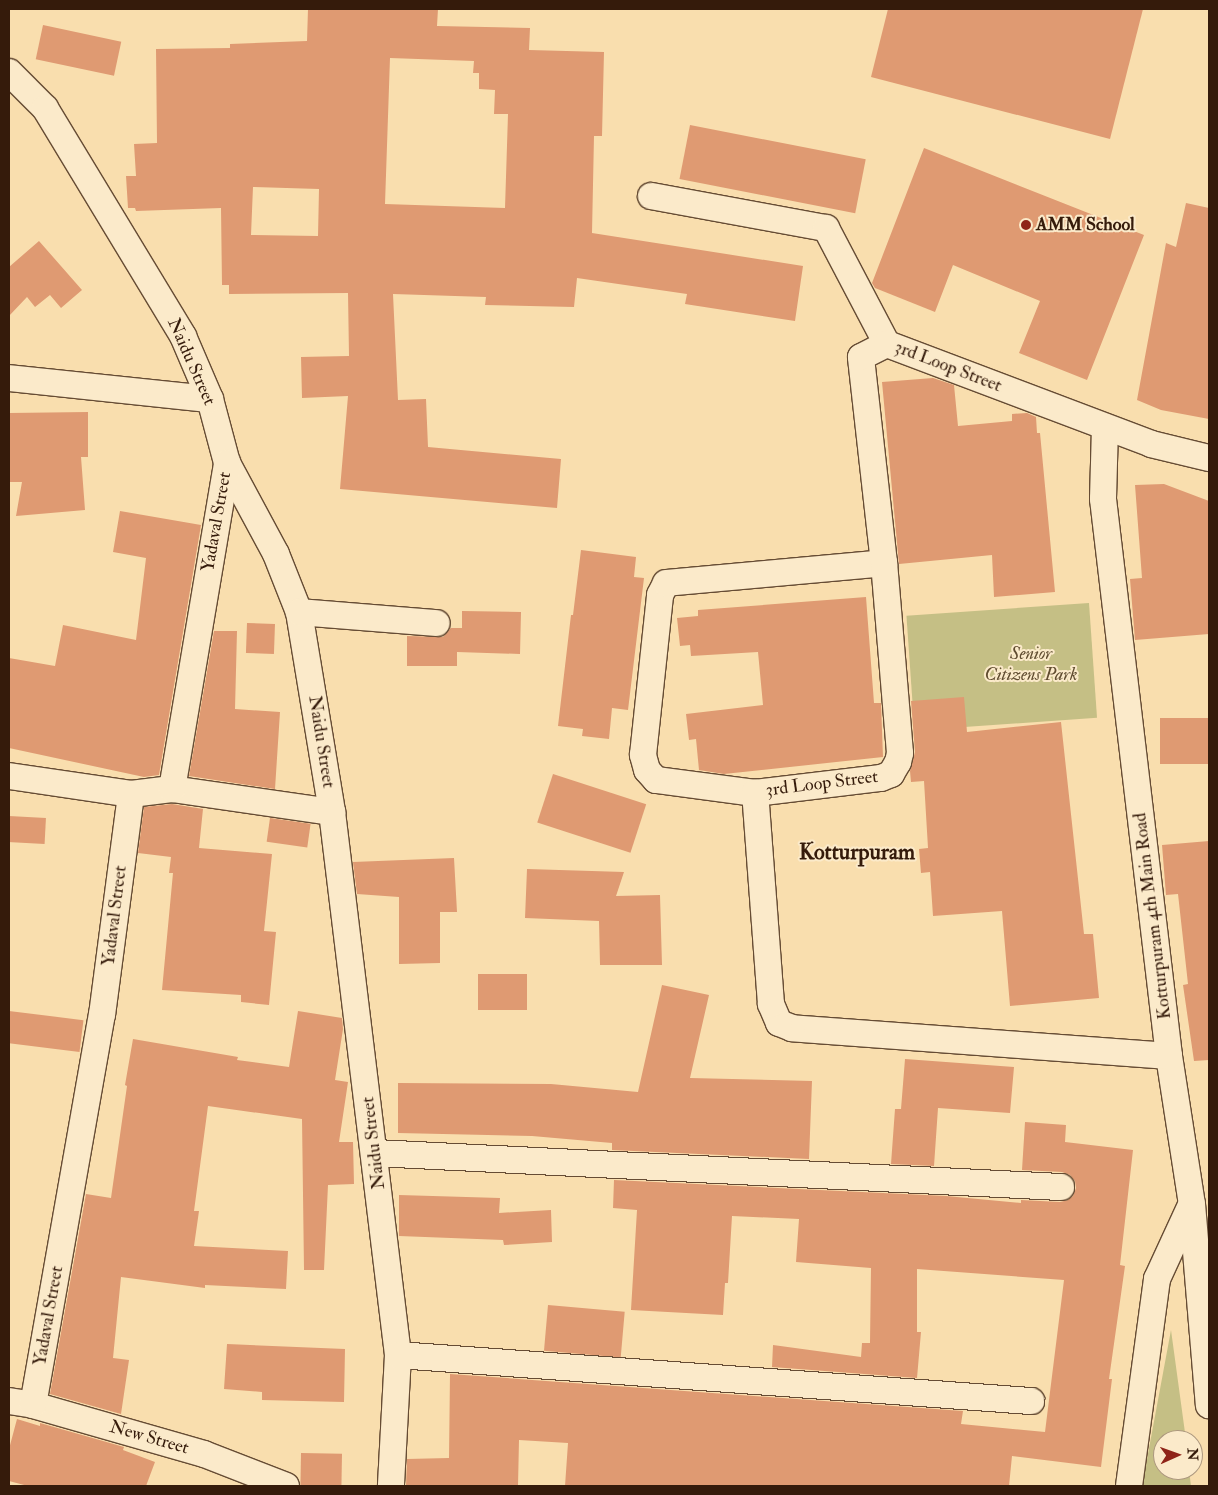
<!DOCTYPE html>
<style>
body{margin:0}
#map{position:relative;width:1218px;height:1495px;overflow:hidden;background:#f9deae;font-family:"IM FELL Double Pica",serif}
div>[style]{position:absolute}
.green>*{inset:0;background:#c5bf85;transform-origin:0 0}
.building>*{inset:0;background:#df9a72;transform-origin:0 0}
.roads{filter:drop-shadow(1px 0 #664c34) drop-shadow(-1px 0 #664c34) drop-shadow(0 1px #664c34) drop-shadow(0 -1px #664c34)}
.street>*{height:26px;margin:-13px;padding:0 13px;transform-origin:13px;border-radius:13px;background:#fbeaca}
.dots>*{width:14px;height:14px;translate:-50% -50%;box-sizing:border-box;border:2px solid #fbeaca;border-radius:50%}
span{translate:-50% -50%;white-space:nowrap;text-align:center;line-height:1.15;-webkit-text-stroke:4px #fbeaca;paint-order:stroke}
.poi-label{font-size:18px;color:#351b0b;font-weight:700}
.left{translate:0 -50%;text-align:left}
.street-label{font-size:18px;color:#351b0b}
.park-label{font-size:18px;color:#604c30;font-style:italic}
.district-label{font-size:22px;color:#351b0b;font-weight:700}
.frame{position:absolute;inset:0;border:10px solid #351b0b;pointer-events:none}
.north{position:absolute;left:1153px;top:1430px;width:50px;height:50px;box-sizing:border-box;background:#fbeaca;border:1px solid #ac977e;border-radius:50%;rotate:88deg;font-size:14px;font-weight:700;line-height:20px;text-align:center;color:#351b0b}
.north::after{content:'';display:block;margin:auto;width:18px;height:22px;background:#8f2418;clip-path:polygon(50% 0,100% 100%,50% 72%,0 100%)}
</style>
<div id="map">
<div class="green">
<i style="left:1089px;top:603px;width:115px;height:183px;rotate:86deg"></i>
<i style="clip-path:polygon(1171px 1330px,1186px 1440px,1163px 1440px,1163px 1470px,1189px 1470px,1191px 1486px,1142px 1486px)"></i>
</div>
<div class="building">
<i style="clip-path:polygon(evenodd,308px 9px,438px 9px,437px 26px,530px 28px,529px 50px,604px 52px,602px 136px,594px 136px,592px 233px,803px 266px,795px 321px,685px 304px,687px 294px,577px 278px,574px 307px,485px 305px,486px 297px,393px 294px,398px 400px,426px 399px,428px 447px,561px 459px,557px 508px,340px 489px,348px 396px,302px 398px,301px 357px,349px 356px,348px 293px,229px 294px,229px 285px,222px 285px,221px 208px,136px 211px,135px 208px,128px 208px,126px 176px,136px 176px,134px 144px,157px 143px,156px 49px,230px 48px,230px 44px,307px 41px,308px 9px,390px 58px,474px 61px,473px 73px,479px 73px,479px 89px,495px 90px,494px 114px,508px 114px,505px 208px,385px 204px,390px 58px,308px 9px,253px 187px,319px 189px,318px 236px,251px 235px,253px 187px)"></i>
<i style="clip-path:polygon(888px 9px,1143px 9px,1110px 139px,871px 77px)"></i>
<i style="left:43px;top:25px;width:80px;height:35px;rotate:12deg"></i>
<i style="left:690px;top:125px;width:179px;height:55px;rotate:11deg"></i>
<i style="clip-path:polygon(924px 148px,1144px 235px,1087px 380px,1019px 353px,1040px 301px,953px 265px,935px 312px,875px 288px,872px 283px)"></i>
<i style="clip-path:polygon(1186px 203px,1209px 208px,1209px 419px,1161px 410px,1137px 400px,1166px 243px,1176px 247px)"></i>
<i style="clip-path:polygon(39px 241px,82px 290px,61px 308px,50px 295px,35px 307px,27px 297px,9px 316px,9px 267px)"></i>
<i style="clip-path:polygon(933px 378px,954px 385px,958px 426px,1012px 421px,1012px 414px,1027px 413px,1036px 417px,1037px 433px,1040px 433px,1055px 592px,994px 597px,992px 555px,899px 564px,882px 382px)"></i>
<i style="clip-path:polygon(88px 412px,88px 457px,81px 457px,85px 510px,16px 516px,22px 482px,9px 482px,9px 413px)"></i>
<i style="clip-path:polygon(1164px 484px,1209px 501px,1209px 634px,1135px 640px,1130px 579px,1142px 578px,1135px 485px)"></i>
<i style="clip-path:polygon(120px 511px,201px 525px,159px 775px,144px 777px,9px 748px,9px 658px,55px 666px,63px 625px,136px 640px,146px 558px,113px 552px)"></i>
<i style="clip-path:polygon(581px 550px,636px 557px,634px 577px,644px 578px,628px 710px,612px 708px,609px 739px,582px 736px,583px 729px,558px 726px,571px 615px,573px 615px)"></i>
<i style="clip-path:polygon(866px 597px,874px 703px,881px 703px,883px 757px,724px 774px,699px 770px,696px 739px,689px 740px,686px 714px,763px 705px,758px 652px,691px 656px,690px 645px,680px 646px,677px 618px,698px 616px,698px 610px)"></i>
<i style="clip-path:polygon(462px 611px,521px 612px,520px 654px,457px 652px,457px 666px,407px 666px,407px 636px,443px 637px,451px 628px,462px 628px)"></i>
<i style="left:247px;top:623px;width:28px;height:30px;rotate:2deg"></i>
<i style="clip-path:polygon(214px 631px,237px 631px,235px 709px,280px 712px,275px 789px,189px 776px)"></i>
<i style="clip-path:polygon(964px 697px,967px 732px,1061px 722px,1084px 934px,1093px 934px,1099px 998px,1010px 1006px,1002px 911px,933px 916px,930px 872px,921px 873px,919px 849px,928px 848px,924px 781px,911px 782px,910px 771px,915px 752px,911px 701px)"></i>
<i style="left:1209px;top:718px;width:46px;height:49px;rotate:90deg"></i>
<i style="left:553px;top:774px;width:98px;height:51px;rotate:18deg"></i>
<i style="clip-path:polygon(172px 804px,203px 809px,199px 848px,272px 854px,264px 931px,276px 932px,269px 1005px,241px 1002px,241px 995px,162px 990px,173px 873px,169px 873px,171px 857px,138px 853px,144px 807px)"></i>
<i style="left:9px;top:816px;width:37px;height:26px;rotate:3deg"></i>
<i style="left:270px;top:818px;width:41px;height:24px;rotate:8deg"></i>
<i style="clip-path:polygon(1209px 841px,1209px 1060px,1194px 1061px,1183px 985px,1188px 984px,1178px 894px,1166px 895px,1162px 845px)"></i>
<i style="clip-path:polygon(454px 858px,457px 912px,440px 912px,440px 963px,399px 964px,399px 897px,357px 894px,353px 862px)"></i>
<i style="clip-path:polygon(527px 869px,624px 872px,616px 896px,660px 895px,662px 965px,600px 965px,599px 921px,525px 918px)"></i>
<i style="left:478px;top:974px;width:49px;height:36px"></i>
<i style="clip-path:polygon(662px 985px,709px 995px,690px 1078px,812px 1081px,809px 1159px,612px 1150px,612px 1143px,532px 1136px,398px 1133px,398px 1083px,551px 1084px,638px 1092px)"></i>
<i style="left:9px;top:1011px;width:75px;height:32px;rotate:7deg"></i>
<i style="clip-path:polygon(298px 1011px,342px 1018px,343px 1029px,335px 1080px,348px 1082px,339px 1142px,353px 1142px,354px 1184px,328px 1185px,324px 1270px,304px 1270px,302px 1119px,208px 1106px,194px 1211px,199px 1211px,194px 1246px,288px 1251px,286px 1289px,205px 1285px,205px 1288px,121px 1277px,113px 1358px,129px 1360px,121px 1414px,50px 1394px,86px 1194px,111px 1198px,127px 1086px,125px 1085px,133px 1039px,238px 1057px,237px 1060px,289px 1067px)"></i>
<i style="clip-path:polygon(905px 1059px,1014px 1067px,1010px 1113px,938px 1108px,934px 1166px,891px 1164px,895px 1109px,901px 1109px)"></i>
<i style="clip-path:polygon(1025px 1122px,1066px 1125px,1065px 1142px,1133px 1150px,1120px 1265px,1125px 1266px,1109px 1379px,1112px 1379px,1101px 1467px,1012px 1456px,1009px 1486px,565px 1486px,568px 1443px,519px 1440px,518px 1486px,406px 1486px,407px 1459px,449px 1458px,450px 1374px,963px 1411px,961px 1424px,1045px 1432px,1064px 1280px,917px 1269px,917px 1332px,921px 1332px,917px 1378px,772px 1367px,773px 1345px,861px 1357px,862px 1343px,870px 1343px,871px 1268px,796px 1262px,799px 1219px,732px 1216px,728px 1283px,725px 1283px,723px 1315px,631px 1310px,637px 1210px,613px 1208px,614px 1180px,946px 1196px,1021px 1203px,1021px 1200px,1060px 1202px,1068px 1200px,1073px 1196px,1076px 1188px,1075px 1181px,1070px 1175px,1062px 1172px,1022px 1170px)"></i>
<i style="clip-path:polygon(399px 1195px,500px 1198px,499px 1213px,551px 1210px,552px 1242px,504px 1245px,503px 1240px,399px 1236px)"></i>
<i style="left:548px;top:1305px;width:77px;height:46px;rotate:5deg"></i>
<i style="clip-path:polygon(227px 1344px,345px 1349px,344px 1402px,262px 1400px,262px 1392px,224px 1389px)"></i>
<i style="clip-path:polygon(17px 1419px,40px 1426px,40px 1423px,124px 1447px,123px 1450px,155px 1462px,146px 1486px,28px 1486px,9px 1481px,9px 1449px)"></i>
<i style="left:301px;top:1453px;width:41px;height:33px;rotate:1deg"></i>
</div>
<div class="roads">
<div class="street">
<i style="left:9px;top:72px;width:51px;rotate:45deg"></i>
<i style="left:45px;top:108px;width:267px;rotate:58.8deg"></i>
<i style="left:183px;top:336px;width:69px;rotate:66.8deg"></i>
<i style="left:210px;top:399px;width:66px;rotate:75.1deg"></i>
<i style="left:227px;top:463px;width:103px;rotate:61.7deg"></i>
<i style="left:276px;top:554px;width:62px;rotate:68.4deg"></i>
<i style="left:299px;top:612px;width:203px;rotate:80.6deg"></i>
<i style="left:332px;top:812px;width:547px;rotate:83.07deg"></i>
<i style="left:398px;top:1355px;width:131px;rotate:93.1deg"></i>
<i style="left:651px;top:196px;width:178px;rotate:10.4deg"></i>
<i style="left:826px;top:228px;width:131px;rotate:62.3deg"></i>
<i style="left:9px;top:378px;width:202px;rotate:6deg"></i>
<i style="left:1105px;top:427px;width:72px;rotate:91.6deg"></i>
<i style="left:1103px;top:499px;width:561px;rotate:83.24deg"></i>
<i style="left:1169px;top:1056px;width:150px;rotate:81.2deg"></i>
<i style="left:1192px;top:1204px;width:202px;rotate:85.2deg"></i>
<i style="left:299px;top:612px;width:138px;rotate:4.6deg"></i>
<i style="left:9px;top:776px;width:123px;rotate:8.4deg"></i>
<i style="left:172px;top:789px;width:162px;rotate:8.2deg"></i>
<i style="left:755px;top:793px;width:100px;rotate:-172.5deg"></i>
<i style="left:656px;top:780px;width:13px;rotate:-132deg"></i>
<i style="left:647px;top:770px;width:16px;rotate:-105deg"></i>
<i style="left:643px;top:755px;width:161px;rotate:-83.9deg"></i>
<i style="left:660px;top:595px;width:13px;rotate:-63deg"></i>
<i style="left:666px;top:583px;width:219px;rotate:-5.2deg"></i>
<i style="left:1169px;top:1056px;width:378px;rotate:-175.8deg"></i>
<i style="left:792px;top:1028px;width:14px;rotate:-159deg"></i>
<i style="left:779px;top:1023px;width:21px;rotate:-113deg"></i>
<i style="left:771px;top:1004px;width:212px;rotate:-94.3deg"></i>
<i style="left:755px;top:793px;width:127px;rotate:-6.8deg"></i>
<i style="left:881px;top:778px;width:11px;rotate:-22deg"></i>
<i style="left:891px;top:774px;width:14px;rotate:-60deg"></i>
<i style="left:898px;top:762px;width:9px;rotate:-77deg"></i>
<i style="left:900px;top:753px;width:191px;rotate:-94.8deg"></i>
<i style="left:884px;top:563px;width:207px;rotate:-96.4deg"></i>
<i style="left:861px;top:357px;width:29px;rotate:-27deg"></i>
<i style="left:887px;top:344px;width:282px;rotate:20.7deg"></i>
<i style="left:1151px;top:444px;width:60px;rotate:13.6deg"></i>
<i style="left:375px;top:1153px;width:687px;rotate:2.84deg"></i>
<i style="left:398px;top:1355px;width:635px;rotate:4.16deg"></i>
<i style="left:9px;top:1401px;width:24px;rotate:9deg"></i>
<i style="left:33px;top:1405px;width:178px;rotate:16deg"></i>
<i style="left:204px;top:1454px;width:88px;rotate:21.3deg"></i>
<i style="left:33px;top:1405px;width:396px;rotate:-80deg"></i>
<i style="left:102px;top:1015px;width:223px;rotate:-82.5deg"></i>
<i style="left:131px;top:794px;width:41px;rotate:-7deg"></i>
<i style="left:172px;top:789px;width:331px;rotate:-80.4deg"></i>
<i style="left:1129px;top:1486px;width:209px;rotate:-82.3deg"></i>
<i style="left:1157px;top:1279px;width:81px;rotate:-65.3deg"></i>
</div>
</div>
<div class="dots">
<i style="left:1026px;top:225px;background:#8f2418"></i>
</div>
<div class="poi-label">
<span class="left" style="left:1036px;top:225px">AMM School</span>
</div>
<div class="street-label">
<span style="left:191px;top:362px;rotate:66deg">Naidu Street</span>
<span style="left:948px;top:367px;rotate:21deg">3rd Loop Street</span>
<span style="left:217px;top:522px;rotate:-80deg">Yadaval Street</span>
<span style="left:321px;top:742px;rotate:81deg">Naidu Street</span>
<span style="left:822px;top:784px;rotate:-7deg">3rd Loop Street</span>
<span style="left:115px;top:916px;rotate:-83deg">Yadaval Street</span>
<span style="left:1153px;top:916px;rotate:-97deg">Kotturpuram 4th Main Road</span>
<span style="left:374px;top:1143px;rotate:-97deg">Naidu Street</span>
<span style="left:49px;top:1316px;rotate:-80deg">Yadaval Street</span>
<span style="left:149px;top:1438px;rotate:16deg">New Street</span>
</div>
<div class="park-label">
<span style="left:1031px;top:665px">Senior<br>Citizens Park</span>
</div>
<div class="district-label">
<span style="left:857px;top:853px">Kotturpuram</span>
</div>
<div class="frame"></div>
<div class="north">N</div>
</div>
